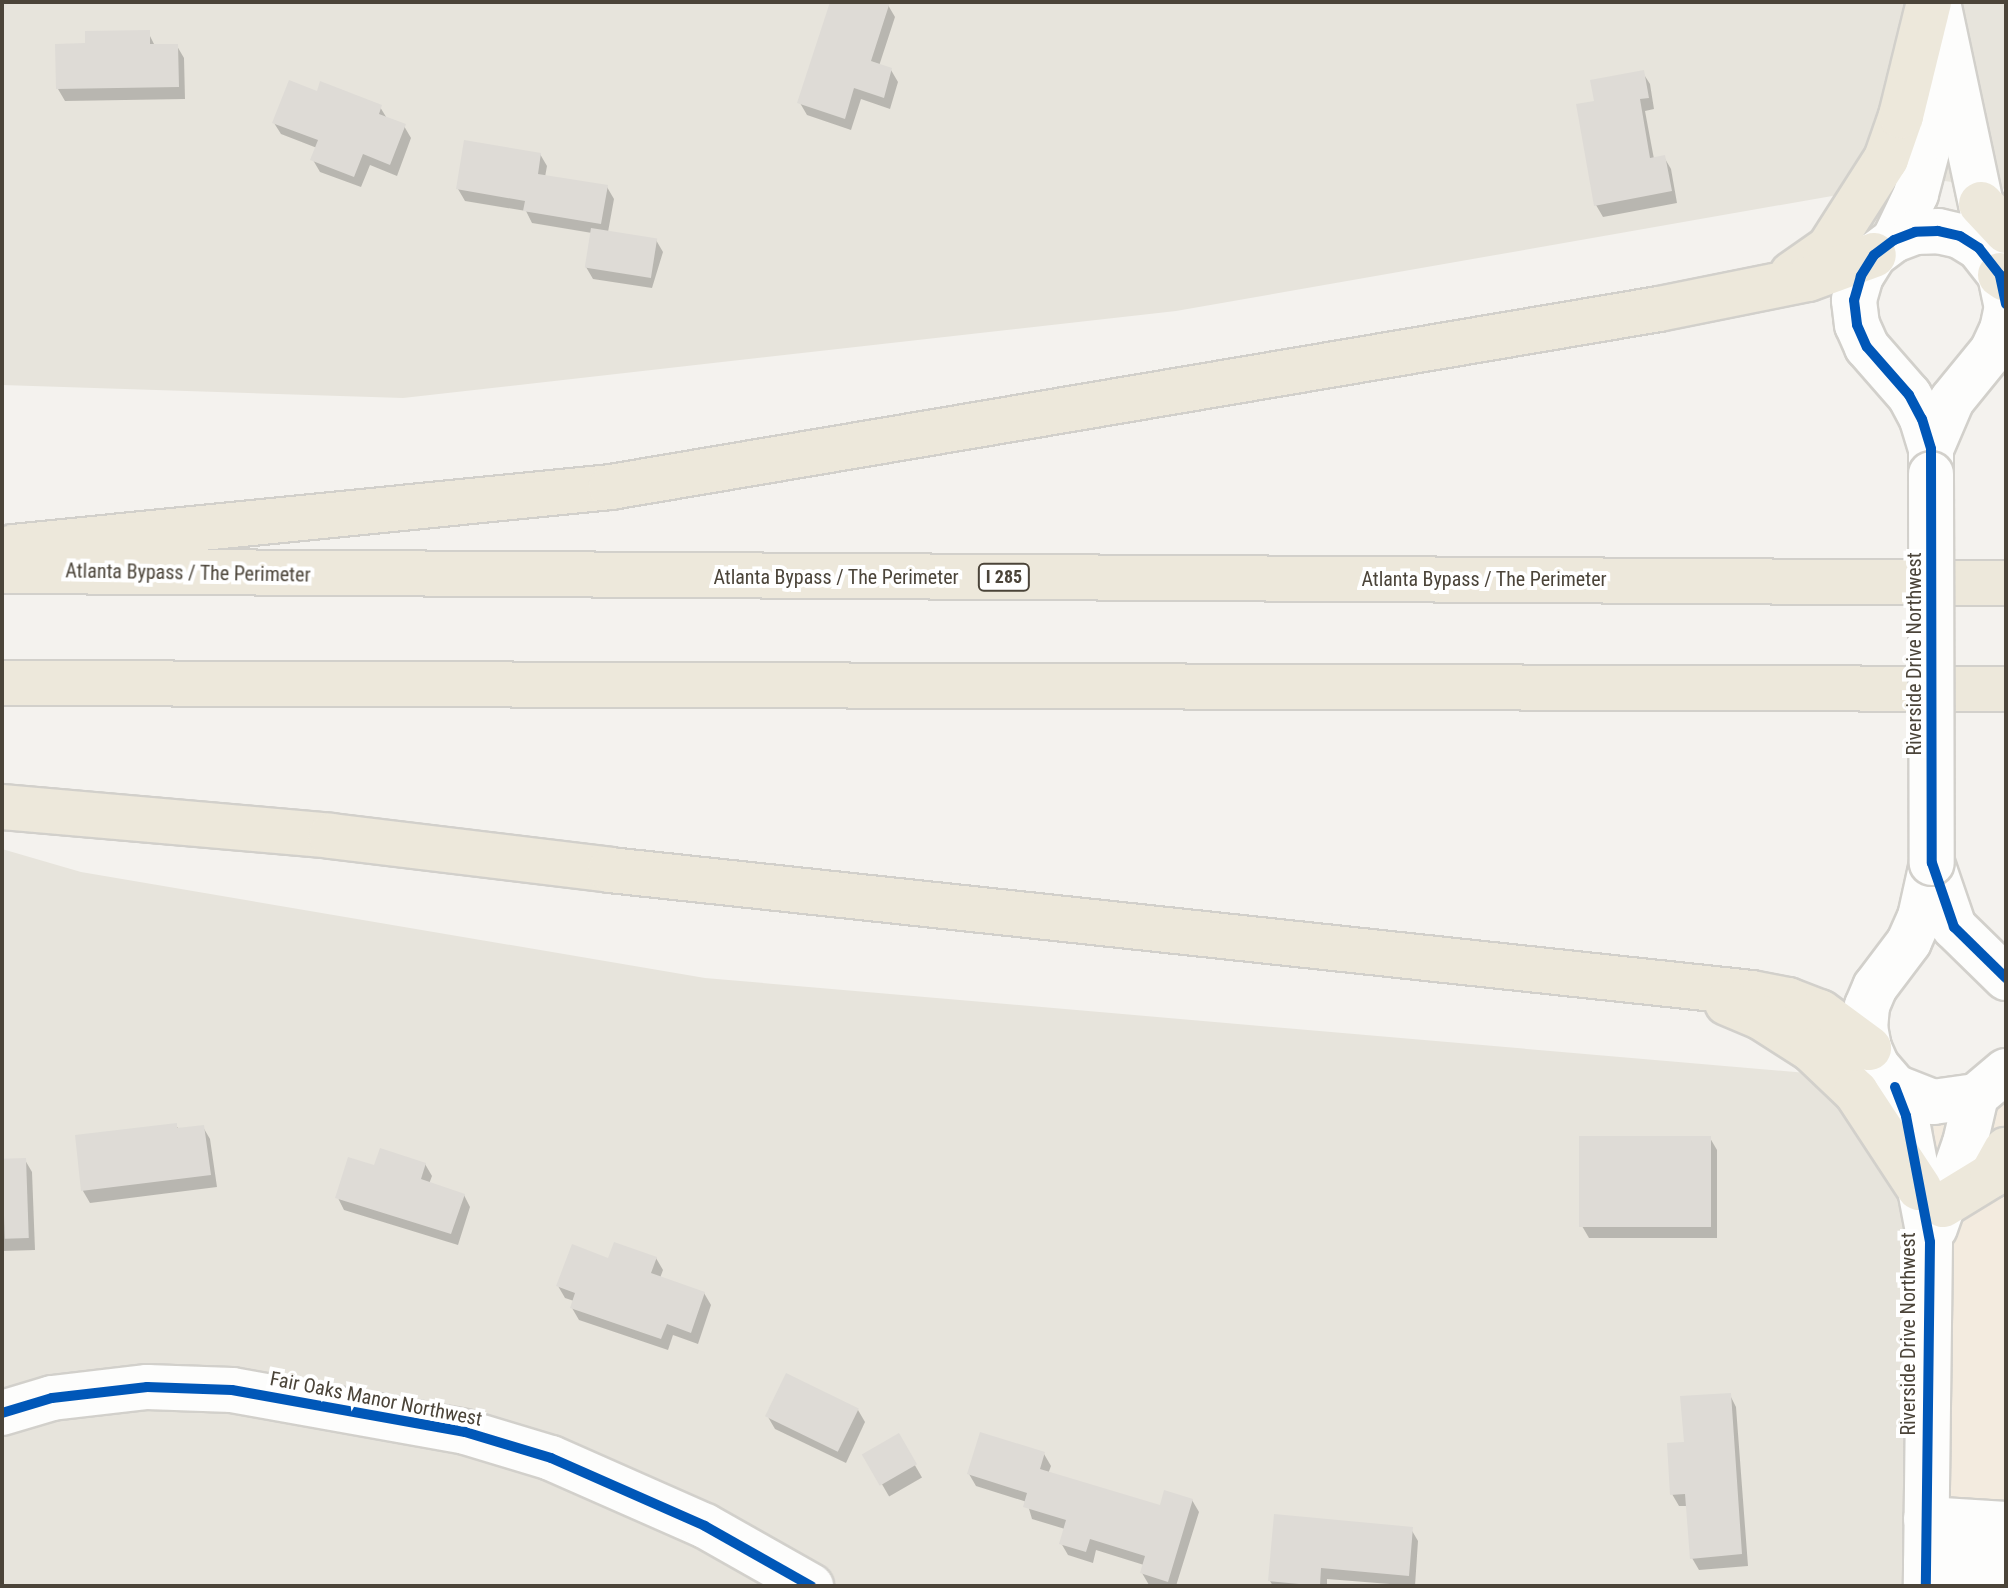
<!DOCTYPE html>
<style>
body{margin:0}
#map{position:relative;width:2008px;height:1588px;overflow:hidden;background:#f4f2ee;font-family:"Roboto Condensed",sans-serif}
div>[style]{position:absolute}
.residential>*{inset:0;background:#e7e4dc}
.commercial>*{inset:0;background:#f3ebdf}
.shadow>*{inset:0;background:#0003;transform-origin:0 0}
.building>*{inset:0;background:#dedbd6;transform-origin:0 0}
.roads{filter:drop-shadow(2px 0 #d2d0cb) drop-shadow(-2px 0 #d2d0cb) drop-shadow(0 2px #d2d0cb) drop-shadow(0 -2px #d2d0cb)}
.minor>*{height:44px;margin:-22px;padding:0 22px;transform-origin:22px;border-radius:22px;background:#fdfdfc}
.highway>*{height:44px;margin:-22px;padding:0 22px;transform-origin:22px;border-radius:22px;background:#ede8db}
.bridges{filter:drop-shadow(2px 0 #d2d0cb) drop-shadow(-2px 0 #d2d0cb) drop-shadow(0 2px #d2d0cb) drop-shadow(0 -2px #d2d0cb)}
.minor-bridge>*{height:44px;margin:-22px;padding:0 22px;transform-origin:22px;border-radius:22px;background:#fdfdfc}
.cycleway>*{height:10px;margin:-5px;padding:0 5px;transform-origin:5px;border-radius:5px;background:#0057b8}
span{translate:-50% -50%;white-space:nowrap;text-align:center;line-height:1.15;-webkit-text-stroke:8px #fff;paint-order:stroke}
.shield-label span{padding:2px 6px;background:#fff;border:2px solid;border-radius:6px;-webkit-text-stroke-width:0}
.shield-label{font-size:18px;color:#4b4439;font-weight:700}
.street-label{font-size:20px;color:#4b4439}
.frame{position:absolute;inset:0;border:4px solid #4b4439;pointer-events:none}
</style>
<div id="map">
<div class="residential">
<i style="clip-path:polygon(2px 2px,2006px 2px,2006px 189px,1929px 179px,1176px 311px,403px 398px,2px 385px)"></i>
<i style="clip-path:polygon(2px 849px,81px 872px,705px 978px,1911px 1082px,1957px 1076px,1933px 1104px,1952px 1586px,2px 1586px)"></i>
</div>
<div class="commercial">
<i style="clip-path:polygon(2006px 1067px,2006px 1586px,1952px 1586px,1933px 1102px,1957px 1076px)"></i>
</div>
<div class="shadow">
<i style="clip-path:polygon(832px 2px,879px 2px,888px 5px,895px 17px,879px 66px,891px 70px,898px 82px,890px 109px,861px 99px,851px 130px,807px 115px,800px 103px)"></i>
<i style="clip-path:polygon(148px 32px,155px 46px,177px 46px,184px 58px,185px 99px,65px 101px,58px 89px,87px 45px)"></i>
<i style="clip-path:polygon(1643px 73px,1650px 84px,1654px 109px,1645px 111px,1654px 159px,1664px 157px,1671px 169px,1677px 203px,1603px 217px,1596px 205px,1596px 103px)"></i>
<i style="clip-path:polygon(318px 93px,380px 107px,388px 120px,404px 126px,411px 138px,397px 176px,370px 165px,361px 187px,320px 172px,313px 160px,317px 148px,281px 134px,274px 123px)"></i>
<i style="clip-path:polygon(540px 154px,547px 166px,545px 177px,607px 187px,614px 199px,608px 232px,656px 240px,663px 252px,652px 288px,593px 279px,586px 267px,592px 233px,532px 223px,526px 211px,465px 201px,458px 189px)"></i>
<i style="clip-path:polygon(176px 1125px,179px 1130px,203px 1127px,210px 1139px,217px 1187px,90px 1203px,83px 1191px,77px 1137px)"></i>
<i style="clip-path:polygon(1710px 1138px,1717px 1150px,1717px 1238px,1589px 1238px,1582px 1226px)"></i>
<i style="clip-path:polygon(25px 1160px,32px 1172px,35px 1250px,2px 1251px,2px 1161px)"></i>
<i style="clip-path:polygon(425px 1164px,432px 1176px,429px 1184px,464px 1195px,470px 1207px,458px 1245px,344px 1210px,338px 1198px)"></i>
<i style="clip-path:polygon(656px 1258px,663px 1270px,660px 1278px,704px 1293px,711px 1305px,698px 1344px,673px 1335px,668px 1350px,579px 1320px,572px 1308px,574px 1301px,565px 1298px,558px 1286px,610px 1261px)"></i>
<i style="clip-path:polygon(1730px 1395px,1736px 1407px,1748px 1566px,1699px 1570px,1692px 1558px,1688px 1506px,1679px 1506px,1672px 1494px,1687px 1443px)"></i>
<i style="clip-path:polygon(858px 1410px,865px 1422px,846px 1463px,775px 1429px,768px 1417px)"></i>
<i style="left:898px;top:1436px;width:48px;height:38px;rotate:60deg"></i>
<i style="clip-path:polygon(1044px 1454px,1051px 1466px,1048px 1474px,1161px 1508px,1192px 1500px,1199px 1512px,1176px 1586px,1149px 1585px,1142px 1573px,1144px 1565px,1096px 1550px,1093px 1563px,1068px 1555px,1061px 1543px,1065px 1529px,1032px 1519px,1027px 1502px,976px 1486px,969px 1474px)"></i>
<i style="clip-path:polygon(1411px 1529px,1418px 1541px,1415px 1586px,1327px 1579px,1327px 1586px,1273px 1586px,1270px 1581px)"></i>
</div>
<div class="building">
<i style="clip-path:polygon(830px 2px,890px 2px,871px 61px,892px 68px,884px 98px,854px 88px,845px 119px,797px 103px)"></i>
<i style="clip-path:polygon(150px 30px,150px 44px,178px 44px,179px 87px,56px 89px,55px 44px,85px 43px,85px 31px)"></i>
<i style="clip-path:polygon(1644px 70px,1649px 98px,1640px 99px,1650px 158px,1665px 155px,1672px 191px,1594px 206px,1576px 104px,1594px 101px,1590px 80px)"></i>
<i style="clip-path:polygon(289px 80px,317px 91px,320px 81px,382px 105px,379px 114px,406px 124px,390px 165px,363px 154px,354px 177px,310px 160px,318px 140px,272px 123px)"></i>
<i style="clip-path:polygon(464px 140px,541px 153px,538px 174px,608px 185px,601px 224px,523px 211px,525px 201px,456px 189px)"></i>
<i style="left:591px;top:228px;width:67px;height:40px;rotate:9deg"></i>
<i style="clip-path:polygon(177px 1123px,177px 1128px,204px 1125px,211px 1175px,81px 1191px,75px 1135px)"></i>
<i style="left:1579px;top:1136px;width:132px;height:91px"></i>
<i style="clip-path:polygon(380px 1148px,426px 1163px,421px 1179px,465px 1194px,451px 1234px,335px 1198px,348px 1157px,374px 1165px)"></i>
<i style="left:26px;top:1158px;width:80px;height:24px;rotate:88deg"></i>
<i style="clip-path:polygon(614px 1242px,657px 1257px,651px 1273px,705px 1292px,691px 1333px,667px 1324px,661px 1339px,570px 1308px,575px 1293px,556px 1286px,572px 1244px,608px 1258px)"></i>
<i style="left:786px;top:1373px;width:81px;height:48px;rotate:26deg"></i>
<i style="clip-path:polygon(1731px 1393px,1742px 1554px,1690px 1559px,1685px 1494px,1670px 1495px,1667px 1443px,1684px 1442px,1680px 1396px)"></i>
<i style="clip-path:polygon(980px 1432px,1045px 1452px,1040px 1469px,1160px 1505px,1164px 1490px,1193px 1499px,1168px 1582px,1140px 1573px,1145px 1556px,1090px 1539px,1086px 1552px,1059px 1544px,1066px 1520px,1023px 1507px,1027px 1493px,967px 1474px)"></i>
<i style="left:899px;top:1433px;width:36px;height:43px;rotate:60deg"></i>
<i style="clip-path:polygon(1274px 1514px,1413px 1527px,1409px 1576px,1321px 1568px,1320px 1586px,1268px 1581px)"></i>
</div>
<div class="roads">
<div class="minor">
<i style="left:1938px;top:2px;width:245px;rotate:78deg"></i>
<i style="left:1894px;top:240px;width:51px;rotate:-64.4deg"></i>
<i style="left:1916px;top:194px;width:59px;rotate:-75.3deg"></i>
<i style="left:1931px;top:137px;width:80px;rotate:-89.3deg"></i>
<i style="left:1931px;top:449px;width:53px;rotate:-66.8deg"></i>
<i style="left:1952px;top:400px;width:63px;rotate:-50.8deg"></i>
<i style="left:1992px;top:351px;width:23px;rotate:-65deg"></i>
<i style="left:2002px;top:330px;width:19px;rotate:-78deg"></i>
<i style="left:1931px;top:474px;width:25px;rotate:-90deg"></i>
<i style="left:1931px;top:449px;width:31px;rotate:-107deg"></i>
<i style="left:1922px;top:419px;width:27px;rotate:-118deg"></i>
<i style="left:1909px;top:395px;width:64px;rotate:-131.2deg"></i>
<i style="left:1867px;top:347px;width:24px;rotate:-114deg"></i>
<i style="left:1857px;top:325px;width:25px;rotate:-97deg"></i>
<i style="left:1854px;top:300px;width:25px;rotate:-74deg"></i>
<i style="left:1861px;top:276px;width:25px;rotate:-58deg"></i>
<i style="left:1874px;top:255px;width:25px;rotate:-37deg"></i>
<i style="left:1894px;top:240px;width:22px;rotate:-21deg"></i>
<i style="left:1915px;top:232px;width:23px;rotate:-2deg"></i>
<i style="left:1938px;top:231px;width:23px;rotate:13deg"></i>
<i style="left:1960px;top:236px;width:22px;rotate:32deg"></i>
<i style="left:1979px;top:248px;width:34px;rotate:52deg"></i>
<i style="left:2000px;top:275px;width:30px;rotate:78deg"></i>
<i style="left:1932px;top:863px;width:55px;rotate:102.5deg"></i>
<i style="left:1920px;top:917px;width:27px;rotate:114deg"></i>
<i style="left:1909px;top:942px;width:56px;rotate:127.1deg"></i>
<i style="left:1875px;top:987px;width:21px;rotate:113deg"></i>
<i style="left:1867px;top:1006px;width:21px;rotate:95deg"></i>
<i style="left:1865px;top:1027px;width:21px;rotate:79deg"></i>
<i style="left:1869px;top:1048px;width:20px;rotate:66deg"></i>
<i style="left:1877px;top:1066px;width:28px;rotate:49deg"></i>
<i style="left:1895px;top:1087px;width:41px;rotate:21.5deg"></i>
<i style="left:1933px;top:1102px;width:43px;rotate:-7.9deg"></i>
<i style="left:1976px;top:1096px;width:39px;rotate:-40deg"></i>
<i style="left:1932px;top:863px;width:68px;rotate:71deg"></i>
<i style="left:1954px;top:927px;width:73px;rotate:44.4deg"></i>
<i style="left:1895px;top:1087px;width:31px;rotate:69deg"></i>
<i style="left:1906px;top:1116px;width:128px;rotate:79.2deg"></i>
<i style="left:1930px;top:1242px;width:344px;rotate:90.7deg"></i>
<i style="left:1935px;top:1228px;width:90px;rotate:-70.6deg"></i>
<i style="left:1965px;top:1143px;width:48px;rotate:-76.8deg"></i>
<i style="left:2px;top:1413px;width:52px;rotate:-16.7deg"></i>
<i style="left:52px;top:1398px;width:96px;rotate:-6.6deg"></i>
<i style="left:147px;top:1387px;width:85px;rotate:2deg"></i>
<i style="left:232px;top:1390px;width:237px;rotate:10.2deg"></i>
<i style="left:465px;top:1432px;width:90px;rotate:16.8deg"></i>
<i style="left:551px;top:1458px;width:168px;rotate:23.8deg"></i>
<i style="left:705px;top:1526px;width:122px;rotate:29.5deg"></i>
<i style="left:1926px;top:1519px;width:80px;rotate:3.6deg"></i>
<i style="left:1926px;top:1562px;width:80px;rotate:3.6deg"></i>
</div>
<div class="highway">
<i style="left:1981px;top:204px;width:37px;rotate:47deg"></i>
<i style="left:1792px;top:274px;width:45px;rotate:-35.1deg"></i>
<i style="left:1829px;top:248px;width:106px;rotate:-57.4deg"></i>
<i style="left:1886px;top:159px;width:46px;rotate:-70.8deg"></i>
<i style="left:1901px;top:116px;width:117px;rotate:-76.2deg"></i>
<i style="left:2000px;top:275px;width:7px;rotate:34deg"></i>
<i style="left:13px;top:547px;width:601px;rotate:-5.73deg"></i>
<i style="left:611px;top:487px;width:1063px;rotate:-9.64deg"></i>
<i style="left:1659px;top:309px;width:152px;rotate:-11.4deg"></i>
<i style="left:1808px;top:279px;width:70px;rotate:-20deg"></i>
<i style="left:2px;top:571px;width:2004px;rotate:0.34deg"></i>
<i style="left:2px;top:683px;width:2004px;rotate:0.17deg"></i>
<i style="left:2px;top:807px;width:330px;rotate:5deg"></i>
<i style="left:331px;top:836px;width:281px;rotate:6.9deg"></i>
<i style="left:610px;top:870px;width:1149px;rotate:6.15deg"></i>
<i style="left:1752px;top:993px;width:37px;rotate:11deg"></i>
<i style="left:1788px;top:1000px;width:34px;rotate:21deg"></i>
<i style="left:1820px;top:1012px;width:61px;rotate:36.3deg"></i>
<i style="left:1727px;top:1003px;width:38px;rotate:23deg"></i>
<i style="left:1762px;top:1018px;width:59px;rotate:32.6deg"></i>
<i style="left:1812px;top:1050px;width:61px;rotate:43.7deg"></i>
<i style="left:1856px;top:1092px;width:115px;rotate:56.7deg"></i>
<i style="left:1943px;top:1205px;width:57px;rotate:-31.5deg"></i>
<i style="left:1992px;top:1175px;width:29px;rotate:-61deg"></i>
</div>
</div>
<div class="bridges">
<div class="minor-bridge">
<i style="left:1931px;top:474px;width:389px;rotate:89.9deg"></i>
</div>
</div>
<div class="cycleway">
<i style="left:2006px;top:304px;width:30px;rotate:-102deg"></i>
<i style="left:2000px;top:275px;width:34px;rotate:-128deg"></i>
<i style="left:1979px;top:248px;width:22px;rotate:-148deg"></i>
<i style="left:1960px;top:236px;width:23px;rotate:-167deg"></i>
<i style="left:1938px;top:231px;width:23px;rotate:178deg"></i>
<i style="left:1915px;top:232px;width:22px;rotate:159deg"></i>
<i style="left:1894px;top:240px;width:25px;rotate:143deg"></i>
<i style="left:1874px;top:255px;width:25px;rotate:122deg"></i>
<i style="left:1861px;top:276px;width:25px;rotate:106deg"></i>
<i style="left:1854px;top:300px;width:25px;rotate:83deg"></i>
<i style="left:1857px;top:325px;width:24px;rotate:66deg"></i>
<i style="left:1867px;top:347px;width:64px;rotate:48.8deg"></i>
<i style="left:1909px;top:395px;width:27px;rotate:62deg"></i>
<i style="left:1922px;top:419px;width:31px;rotate:73deg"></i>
<i style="left:1931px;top:449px;width:414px;rotate:89.9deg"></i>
<i style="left:1932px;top:863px;width:68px;rotate:71deg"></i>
<i style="left:1954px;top:927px;width:73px;rotate:44.4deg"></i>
<i style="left:1895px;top:1087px;width:31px;rotate:69deg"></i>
<i style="left:1906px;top:1116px;width:128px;rotate:79.2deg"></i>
<i style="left:1930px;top:1242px;width:344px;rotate:90.7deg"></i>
<i style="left:2px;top:1413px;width:52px;rotate:-16.7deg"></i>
<i style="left:52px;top:1398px;width:96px;rotate:-6.6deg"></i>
<i style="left:147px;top:1387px;width:85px;rotate:2deg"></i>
<i style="left:232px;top:1390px;width:237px;rotate:10.2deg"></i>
<i style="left:465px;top:1432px;width:90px;rotate:16.8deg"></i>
<i style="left:551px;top:1458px;width:168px;rotate:23.8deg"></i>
<i style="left:705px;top:1526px;width:122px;rotate:29.5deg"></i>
</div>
<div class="shield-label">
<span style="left:1004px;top:577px">I 285</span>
</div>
<div class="street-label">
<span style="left:188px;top:573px;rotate:1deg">Atlanta Bypass / The Perimeter</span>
<span style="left:836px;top:577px">Atlanta Bypass / The Perimeter</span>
<span style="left:1484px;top:579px">Atlanta Bypass / The Perimeter</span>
<span style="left:1914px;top:654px;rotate:-90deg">Riverside Drive Northwest</span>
<span style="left:1908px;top:1334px;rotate:-90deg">Riverside Drive Northwest</span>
<span style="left:376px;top:1399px;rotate:11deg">Fair Oaks Manor Northwest</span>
</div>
<div class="frame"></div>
</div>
